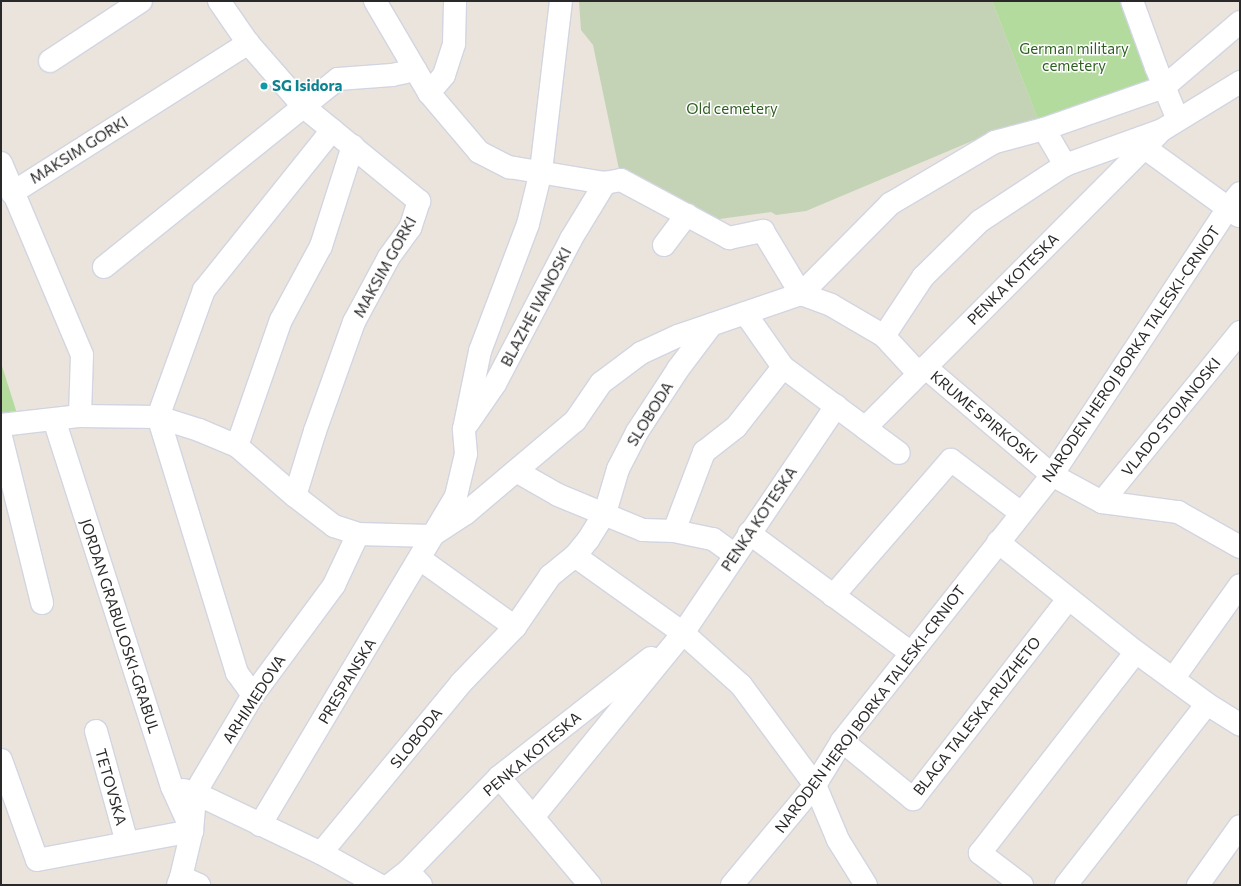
<!DOCTYPE html>
<style>
body{margin:0}
#map{position:relative;width:1241px;height:886px;overflow:hidden;background:#eae4dc;font-family:Commissioner,sans-serif}
div>[style]{position:absolute}
.green>*{inset:0;background:#b3db9e}
.cemetery>*{inset:0;background:#c4d2b5}
.roads{filter:drop-shadow(1px 0 #d2d5e1) drop-shadow(-1px 0 #d2d5e1) drop-shadow(0 1px #d2d5e1) drop-shadow(0 -1px #d2d5e1)}
.minor>*{height:22px;margin:-11px;padding:0 11px;transform-origin:11px;border-radius:11px;background:#fff}
.dots>*{width:11px;height:11px;translate:-50% -50%;box-sizing:border-box;border:2px solid #fff;border-radius:50%}
span{translate:-50% -50%;white-space:nowrap;text-align:center;line-height:1.15;-webkit-text-stroke:3px #fff;paint-order:stroke}
.park-label{font-size:15px;color:#2e5f21}
.culture-label{font-size:15px;color:#0d838f;font-weight:700}
.left{translate:0 -50%;text-align:left}
.street-label{font-size:15px;color:#292929}
.frame{position:absolute;inset:0;border:2px solid #292929;pointer-events:none}
</style>
<div id="map">
<div class="green">
<i style="clip-path:polygon(992px 1px,1126px 1px,1159px 85px,1041px 127px)"></i>
<i style="clip-path:polygon(1px 363px,20px 423px,1px 425px)"></i>
</div>
<div class="cemetery">
<i style="clip-path:polygon(579px 1px,992px 1px,1041px 127px,1005px 134px,1003px 128px,806px 211px,776px 215px,771px 212px,712px 220px,620px 174px,593px 45px,581px 30px)"></i>
</div>
<div class="roads">
<div class="minor">
<i style="left:219px;top:1px;width:51px;rotate:55.4deg"></i>
<i style="left:248px;top:43px;width:85px;rotate:48.8deg"></i>
<i style="left:304px;top:107px;width:149px;rotate:39.3deg"></i>
<i style="left:419px;top:201px;width:28px;rotate:108deg"></i>
<i style="left:410px;top:228px;width:36px;rotate:126deg"></i>
<i style="left:389px;top:257px;width:74px;rotate:118.3deg"></i>
<i style="left:354px;top:322px;width:116px;rotate:109.7deg"></i>
<i style="left:315px;top:431px;width:68px;rotate:107.1deg"></i>
<i style="left:375px;top:1px;width:107px;rotate:59.6deg"></i>
<i style="left:429px;top:93px;width:77px;rotate:49.7deg"></i>
<i style="left:479px;top:152px;width:34px;rotate:27deg"></i>
<i style="left:509px;top:167px;width:97px;rotate:9.5deg"></i>
<i style="left:605px;top:183px;width:16px;rotate:-11deg"></i>
<i style="left:621px;top:180px;width:123px;rotate:28.2deg"></i>
<i style="left:729px;top:238px;width:35px;rotate:-12deg"></i>
<i style="left:763px;top:231px;width:74px;rotate:58.9deg"></i>
<i style="left:1132px;top:1px;width:70px;rotate:70deg"></i>
<i style="left:1156px;top:67px;width:57px;rotate:67.5deg"></i>
<i style="left:50px;top:61px;width:109px;rotate:-33.4deg"></i>
<i style="left:429px;top:93px;width:23px;rotate:-50deg"></i>
<i style="left:444px;top:75px;width:33px;rotate:-72deg"></i>
<i style="left:454px;top:44px;width:42px;rotate:-88.6deg"></i>
<i style="left:1044px;top:129px;width:42px;rotate:59.7deg"></i>
<i style="left:1141px;top:138px;width:11px;rotate:68deg"></i>
<i style="left:1145px;top:148px;width:116px;rotate:35.9deg"></i>
<i style="left:1px;top:163px;width:208px;rotate:67.1deg"></i>
<i style="left:82px;top:355px;width:61px;rotate:91.9deg"></i>
<i style="left:12px;top:193px;width:280px;rotate:-32.4deg"></i>
<i style="left:664px;top:245px;width:38px;rotate:-53deg"></i>
<i style="left:104px;top:267px;width:300px;rotate:-38.8deg"></i>
<i style="left:338px;top:79px;width:54px;rotate:-4.2deg"></i>
<i style="left:392px;top:75px;width:24px;rotate:-12deg"></i>
<i style="left:801px;top:294px;width:32px;rotate:20deg"></i>
<i style="left:831px;top:305px;width:61px;rotate:30.3deg"></i>
<i style="left:884px;top:336px;width:50px;rotate:47.4deg"></i>
<i style="left:745px;top:313px;width:66px;rotate:54.9deg"></i>
<i style="left:783px;top:367px;width:144px;rotate:36.6deg"></i>
<i style="left:884px;top:336px;width:71px;rotate:-56.5deg"></i>
<i style="left:923px;top:277px;width:80px;rotate:-44.5deg"></i>
<i style="left:980px;top:221px;width:102px;rotate:-33.4deg"></i>
<i style="left:1065px;top:165px;width:103px;rotate:-19.8deg"></i>
<i style="left:1162px;top:130px;width:92px;rotate:-31.6deg"></i>
<i style="left:925px;top:367px;width:167px;rotate:40.4deg"></i>
<i style="left:1052px;top:475px;width:57px;rotate:28.4deg"></i>
<i style="left:1102px;top:502px;width:77px;rotate:7.5deg"></i>
<i style="left:1178px;top:512px;width:71px;rotate:29.4deg"></i>
<i style="left:468px;top:423px;width:47px;rotate:-55.3deg"></i>
<i style="left:495px;top:384px;width:164px;rotate:-62.3deg"></i>
<i style="left:571px;top:239px;width:66px;rotate:-58.7deg"></i>
<i style="left:1px;top:425px;width:80px;rotate:-6.5deg"></i>
<i style="left:80px;top:416px;width:78px;rotate:0.7deg"></i>
<i style="left:158px;top:417px;width:43px;rotate:17.6deg"></i>
<i style="left:199px;top:430px;width:41px;rotate:22.8deg"></i>
<i style="left:237px;top:446px;width:77px;rotate:40.8deg"></i>
<i style="left:295px;top:496px;width:49px;rotate:37.6deg"></i>
<i style="left:334px;top:526px;width:25px;rotate:18deg"></i>
<i style="left:358px;top:534px;width:73px;rotate:1.6deg"></i>
<i style="left:865px;top:428px;width:415px;rotate:-45.1deg"></i>
<i style="left:1px;top:437px;width:171px;rotate:76.1deg"></i>
<i style="left:237px;top:446px;width:133px;rotate:-70.8deg"></i>
<i style="left:281px;top:320px;width:84px;rotate:-61.6deg"></i>
<i style="left:321px;top:246px;width:105px;rotate:-72.3deg"></i>
<i style="left:516px;top:471px;width:48px;rotate:29.7deg"></i>
<i style="left:558px;top:495px;width:92px;rotate:22.4deg"></i>
<i style="left:643px;top:530px;width:31px;rotate:2deg"></i>
<i style="left:674px;top:531px;width:40px;rotate:12deg"></i>
<i style="left:713px;top:539px;width:27px;rotate:36deg"></i>
<i style="left:1102px;top:502px;width:219px;rotate:-50.9deg"></i>
<i style="left:674px;top:531px;width:85px;rotate:-69.2deg"></i>
<i style="left:704px;top:452px;width:41px;rotate:-38deg"></i>
<i style="left:736px;top:427px;width:76px;rotate:-51.9deg"></i>
<i style="left:749px;top:533px;width:202px;rotate:36.5deg"></i>
<i style="left:431px;top:536px;width:42px;rotate:-33.3deg"></i>
<i style="left:466px;top:513px;width:143px;rotate:-40.2deg"></i>
<i style="left:575px;top:421px;width:46px;rotate:-55.6deg"></i>
<i style="left:601px;top:383px;width:50px;rotate:-36.9deg"></i>
<i style="left:641px;top:353px;width:41px;rotate:-24.7deg"></i>
<i style="left:678px;top:336px;width:130px;rotate:-18.9deg"></i>
<i style="left:801px;top:294px;width:127px;rotate:-45.3deg"></i>
<i style="left:890px;top:204px;width:122px;rotate:-30.6deg"></i>
<i style="left:995px;top:142px;width:51px;rotate:-14.9deg"></i>
<i style="left:1044px;top:129px;width:127px;rotate:-19.3deg"></i>
<i style="left:1164px;top:87px;width:100px;rotate:-40.5deg"></i>
<i style="left:998px;top:542px;width:176px;rotate:38.6deg"></i>
<i style="left:1136px;top:652px;width:88px;rotate:36.2deg"></i>
<i style="left:1207px;top:704px;width:39px;rotate:32deg"></i>
<i style="left:575px;top:556px;width:133px;rotate:35.5deg"></i>
<i style="left:683px;top:633px;width:78px;rotate:41.9deg"></i>
<i style="left:741px;top:685px;width:124px;rotate:53.5deg"></i>
<i style="left:815px;top:785px;width:60px;rotate:67.3deg"></i>
<i style="left:838px;top:840px;width:53px;rotate:58.1deg"></i>
<i style="left:420px;top:559px;width:117px;rotate:35.6deg"></i>
<i style="left:833px;top:596px;width:180px;rotate:-49.1deg"></i>
<i style="left:951px;top:460px;width:88px;rotate:37.1deg"></i>
<i style="left:1173px;top:679px;width:115px;rotate:-54.5deg"></i>
<i style="left:253px;top:695px;width:27px;rotate:-126deg"></i>
<i style="left:237px;top:673px;width:268px;rotate:-107.1deg"></i>
<i style="left:158px;top:417px;width:135px;rotate:-70.1deg"></i>
<i style="left:204px;top:290px;width:205px;rotate:-51.3deg"></i>
<i style="left:96px;top:731px;width:116px;rotate:74.5deg"></i>
<i style="left:842px;top:741px;width:92px;rotate:39.2deg"></i>
<i style="left:913px;top:799px;width:253px;rotate:-52.2deg"></i>
<i style="left:1px;top:760px;width:106px;rotate:70.2deg"></i>
<i style="left:37px;top:860px;width:158px;rotate:-10.6deg"></i>
<i style="left:192px;top:831px;width:48px;rotate:-114.4deg"></i>
<i style="left:172px;top:787px;width:386px;rotate:-107.8deg"></i>
<i style="left:499px;top:777px;width:141px;rotate:49.9deg"></i>
<i style="left:183px;top:790px;width:12px;rotate:14deg"></i>
<i style="left:195px;top:793px;width:140px;rotate:25.5deg"></i>
<i style="left:321px;top:853px;width:66px;rotate:28.9deg"></i>
<i style="left:533px;top:817px;width:237px;rotate:-50.8deg"></i>
<i style="left:683px;top:633px;width:274px;rotate:-56deg"></i>
<i style="left:260px;top:825px;width:383px;rotate:-59.2deg"></i>
<i style="left:456px;top:496px;width:43px;rotate:-76.6deg"></i>
<i style="left:466px;top:454px;width:25px;rotate:-95deg"></i>
<i style="left:464px;top:429px;width:80px;rotate:-78.4deg"></i>
<i style="left:480px;top:351px;width:136px;rotate:-69.3deg"></i>
<i style="left:528px;top:224px;width:55px;rotate:-76.2deg"></i>
<i style="left:541px;top:171px;width:171px;rotate:-83.3deg"></i>
<i style="left:321px;top:853px;width:220px;rotate:-50.5deg"></i>
<i style="left:461px;top:683px;width:78px;rotate:-46deg"></i>
<i style="left:515px;top:627px;width:62px;rotate:-55.5deg"></i>
<i style="left:550px;top:576px;width:32px;rotate:-39deg"></i>
<i style="left:575px;top:556px;width:21px;rotate:-51deg"></i>
<i style="left:588px;top:540px;width:32px;rotate:-58deg"></i>
<i style="left:605px;top:513px;width:46px;rotate:-73.5deg"></i>
<i style="left:618px;top:469px;width:42px;rotate:-62.8deg"></i>
<i style="left:637px;top:432px;width:75px;rotate:-56.9deg"></i>
<i style="left:678px;top:369px;width:56px;rotate:-52.9deg"></i>
<i style="left:408px;top:871px;width:19px;rotate:47deg"></i>
<i style="left:181px;top:877px;width:20px;rotate:24deg"></i>
<i style="left:178px;top:885px;width:9px;rotate:-69deg"></i>
<i style="left:181px;top:877px;width:47px;rotate:-76.6deg"></i>
<i style="left:192px;top:831px;width:38px;rotate:-85deg"></i>
<i style="left:195px;top:793px;width:114px;rotate:-59.4deg"></i>
<i style="left:253px;top:695px;width:137px;rotate:-53.6deg"></i>
<i style="left:334px;top:585px;width:56px;rotate:-64.8deg"></i>
<i style="left:390px;top:885px;width:23px;rotate:-38deg"></i>
<i style="left:408px;top:871px;width:131px;rotate:-45.9deg"></i>
<i style="left:499px;top:777px;width:193px;rotate:-38.1deg"></i>
<i style="left:732px;top:885px;width:130px;rotate:-50.3deg"></i>
<i style="left:815px;top:785px;width:52px;rotate:-58.5deg"></i>
<i style="left:842px;top:741px;width:339px;rotate:-51.7deg"></i>
<i style="left:1052px;top:475px;width:320px;rotate:-56.6deg"></i>
<i style="left:1228px;top:208px;width:19px;rotate:-51deg"></i>
<i style="left:1022px;top:885px;width:53px;rotate:-142.7deg"></i>
<i style="left:980px;top:853px;width:254px;rotate:-52.2deg"></i>
<i style="left:1066px;top:885px;width:229px;rotate:-52.1deg"></i>
<i style="left:1198px;top:885px;width:72px;rotate:-54.6deg"></i>
</div>
</div>
<div class="dots">
<i style="left:264px;top:86px;background:#0f9aa8"></i>
</div>
<div class="park-label">
<span style="left:1074px;top:57px">German military<br>cemetery</span>
<span style="left:732px;top:109px">Old cemetery</span>
</div>
<div class="culture-label">
<span class="left" style="left:272px;top:86px">SG Isidora</span>
</div>
<div class="street-label">
<span style="left:79px;top:150px;rotate:-32deg">MAKSIM GORKI</span>
<span style="left:385px;top:267px;rotate:-61deg">MAKSIM GORKI</span>
<span style="left:1013px;top:279px;rotate:-45deg">PENKA KOTESKA</span>
<span style="left:536px;top:307px;rotate:-62deg">BLAZHE IVANOSKI</span>
<span style="left:1131px;top:354px;rotate:-56deg">NARODEN HEROJ BORKA TALESKI-CRNIOT</span>
<span style="left:650px;top:414px;rotate:-58deg">SLOBODA</span>
<span style="left:984px;top:417px;rotate:40deg">KRUME SPIRKOSKI</span>
<span style="left:1171px;top:417px;rotate:-51deg">VLADO STOJANOSKI</span>
<span style="left:759px;top:519px;rotate:-56deg">PENKA KOTESKA</span>
<span style="left:120px;top:626px;rotate:72deg">JORDAN GRABULOSKI-GRABUL</span>
<span style="left:347px;top:681px;rotate:-59deg">PRESPANSKA</span>
<span style="left:254px;top:699px;rotate:-57deg">ARHIMEDOVA</span>
<span style="left:870px;top:709px;rotate:-53deg">NARODEN HEROJ BORKA TALESKI-CRNIOT</span>
<span style="left:977px;top:716px;rotate:-52deg">BLAGA TALESKA-RUZHETO</span>
<span style="left:416px;top:738px;rotate:-51deg">SLOBODA</span>
<span style="left:532px;top:754px;rotate:-40deg">PENKA KOTESKA</span>
<span style="left:111px;top:787px;rotate:74deg">TETOVSKA</span>
</div>
<div class="frame"></div>
</div>
